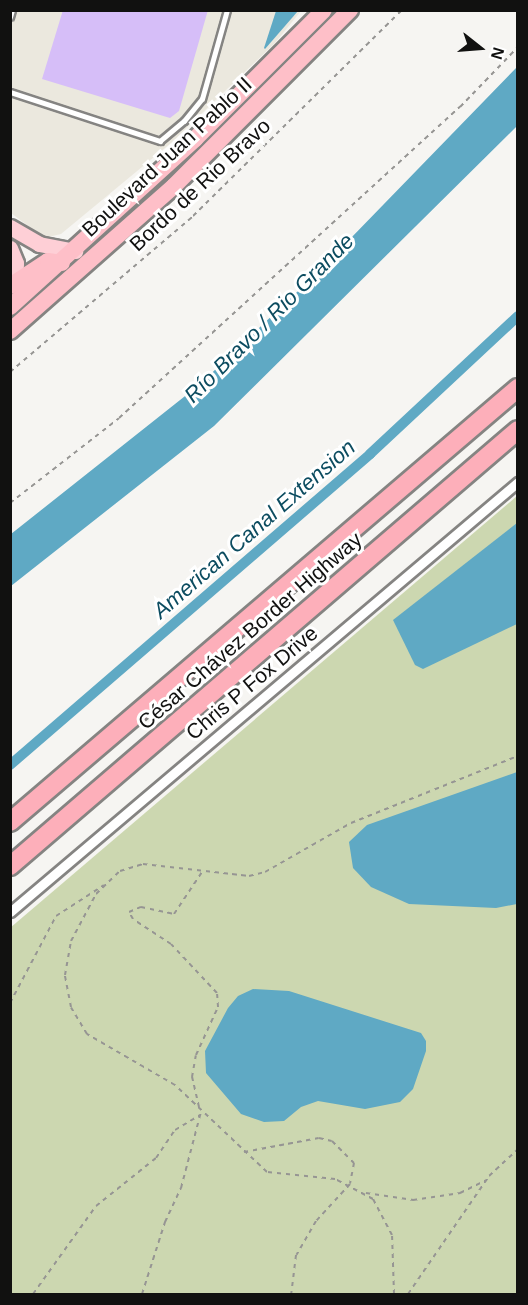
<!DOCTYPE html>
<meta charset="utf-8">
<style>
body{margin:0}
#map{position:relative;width:528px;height:1305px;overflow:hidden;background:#f6f5f2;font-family:Helvetica,sans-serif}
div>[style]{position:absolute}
.built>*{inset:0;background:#ebe8de}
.green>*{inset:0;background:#ccd7b0}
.water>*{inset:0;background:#5fa9c4}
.canal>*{height:10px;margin:-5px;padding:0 5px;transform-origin:5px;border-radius:5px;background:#5fa9c4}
.building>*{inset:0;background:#d6bef8}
.path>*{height:2px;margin-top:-1px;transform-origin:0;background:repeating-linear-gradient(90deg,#969593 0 4.5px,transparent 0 9px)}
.roads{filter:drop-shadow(2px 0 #858482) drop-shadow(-2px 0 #858482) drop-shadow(0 2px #858482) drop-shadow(0 -2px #858482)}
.service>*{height:4.5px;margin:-2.25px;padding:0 2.25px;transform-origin:2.25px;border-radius:2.25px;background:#fff}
.minor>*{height:9px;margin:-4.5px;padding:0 4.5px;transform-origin:4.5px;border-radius:4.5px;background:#fff}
.primary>*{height:15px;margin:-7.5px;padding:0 7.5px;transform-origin:7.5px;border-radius:7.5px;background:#fecfd6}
.trunk>*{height:16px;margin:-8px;padding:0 8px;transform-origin:8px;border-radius:8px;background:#febfc8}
.motorway>*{height:18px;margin:-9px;padding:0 9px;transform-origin:9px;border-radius:9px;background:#fdafba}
span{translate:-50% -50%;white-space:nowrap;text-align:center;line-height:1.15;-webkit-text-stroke:6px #fff;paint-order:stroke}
.street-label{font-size:21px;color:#111110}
.water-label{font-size:22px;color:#0c4c60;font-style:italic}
.frame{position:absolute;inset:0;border:12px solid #111110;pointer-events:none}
.north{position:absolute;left:450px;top:18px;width:60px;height:60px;-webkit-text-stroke:4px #fff;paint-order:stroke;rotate:107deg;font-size:16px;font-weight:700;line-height:24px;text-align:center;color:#111110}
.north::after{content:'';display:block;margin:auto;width:21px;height:27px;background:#111110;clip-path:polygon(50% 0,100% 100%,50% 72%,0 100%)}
</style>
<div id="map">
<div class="built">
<i style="clip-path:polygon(11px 11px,301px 11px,275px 43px,171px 143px,61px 234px,44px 238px,11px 213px)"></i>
</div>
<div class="green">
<i style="clip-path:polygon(517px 496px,517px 1294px,11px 1294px,10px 928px)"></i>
</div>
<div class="water">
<i style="clip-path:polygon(276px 11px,298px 11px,265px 49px,264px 48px)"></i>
<i style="clip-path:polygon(517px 67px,517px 126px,214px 426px,11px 586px,11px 534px,199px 385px,316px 274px)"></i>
<i style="clip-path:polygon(517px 523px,517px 624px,423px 669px,415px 665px,393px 620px)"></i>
<i style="clip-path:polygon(517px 772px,517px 904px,496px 908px,409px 904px,371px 887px,353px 868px,349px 842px,367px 825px)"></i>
<i style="clip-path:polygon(253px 989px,289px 991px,421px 1033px,426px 1041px,426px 1051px,413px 1089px,400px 1102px,365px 1109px,318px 1101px,301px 1107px,284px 1121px,264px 1122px,241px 1114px,206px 1073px,205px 1051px,228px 1008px,238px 996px)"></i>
</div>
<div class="canal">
<i style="left:10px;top:765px;width:476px;rotate:-40.8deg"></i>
<i style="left:370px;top:454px;width:202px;rotate:-43deg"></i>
</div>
<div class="building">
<i style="clip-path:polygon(63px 10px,208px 10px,179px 111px,170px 118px,42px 79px)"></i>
</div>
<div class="path">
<i style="left:10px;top:372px;width:240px;rotate:-40.4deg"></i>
<i style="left:193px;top:216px;width:293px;rotate:-44.6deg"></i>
<i style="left:10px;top:503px;width:138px;rotate:-37.9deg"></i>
<i style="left:119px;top:418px;width:462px;rotate:-42.4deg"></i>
<i style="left:460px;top:107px;width:83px;rotate:-46deg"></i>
<i style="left:10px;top:1003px;width:98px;rotate:-62.1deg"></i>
<i style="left:56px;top:916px;width:57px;rotate:-32.9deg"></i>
<i style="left:199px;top:1107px;width:31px;rotate:-103deg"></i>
<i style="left:192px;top:1077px;width:22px;rotate:-80deg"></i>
<i style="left:196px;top:1055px;width:53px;rotate:-65.4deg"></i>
<i style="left:218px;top:1007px;width:14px;rotate:-94deg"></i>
<i style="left:217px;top:993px;width:67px;rotate:-133.2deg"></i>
<i style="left:171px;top:944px;width:45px;rotate:-146.7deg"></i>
<i style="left:133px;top:919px;width:8px;rotate:-120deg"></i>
<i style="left:129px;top:912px;width:13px;rotate:-23deg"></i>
<i style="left:141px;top:907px;width:34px;rotate:12deg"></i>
<i style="left:174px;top:914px;width:50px;rotate:-56.3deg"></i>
<i style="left:244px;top:1152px;width:76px;rotate:-10.6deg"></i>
<i style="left:319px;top:1138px;width:13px;rotate:13deg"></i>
<i style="left:332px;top:1141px;width:31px;rotate:45deg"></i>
<i style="left:354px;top:1163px;width:21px;rotate:101deg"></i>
<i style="left:350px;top:1184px;width:50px;rotate:132.6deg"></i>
<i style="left:316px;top:1221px;width:39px;rotate:120deg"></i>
<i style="left:296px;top:1255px;width:39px;rotate:97deg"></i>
<i style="left:366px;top:1193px;width:48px;rotate:8.5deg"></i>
<i style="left:413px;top:1200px;width:48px;rotate:-8.5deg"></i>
<i style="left:460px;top:1193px;width:28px;rotate:-26deg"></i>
<i style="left:33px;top:1294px;width:108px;rotate:-54.4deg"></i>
<i style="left:96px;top:1206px;width:77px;rotate:-38.7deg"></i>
<i style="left:156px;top:1158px;width:34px;rotate:-56deg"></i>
<i style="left:175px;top:1130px;width:29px;rotate:-31deg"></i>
<i style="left:142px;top:1294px;width:76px;rotate:-72.3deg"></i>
<i style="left:165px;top:1222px;width:38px;rotate:-65deg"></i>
<i style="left:181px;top:1188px;width:79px;rotate:-75.3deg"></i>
<i style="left:394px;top:1294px;width:59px;rotate:-91.9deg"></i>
<i style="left:392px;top:1235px;width:41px;rotate:-117.8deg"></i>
<i style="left:373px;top:1199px;width:43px;rotate:-152.2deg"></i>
<i style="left:335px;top:1179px;width:68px;rotate:-174.1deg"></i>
<i style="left:267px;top:1172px;width:127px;rotate:-136.6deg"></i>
<i style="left:175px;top:1085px;width:102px;rotate:-149.9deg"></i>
<i style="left:87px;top:1034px;width:31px;rotate:-121deg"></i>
<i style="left:71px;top:1007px;width:33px;rotate:-101deg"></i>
<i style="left:65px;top:975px;width:35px;rotate:-80deg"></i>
<i style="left:71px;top:941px;width:53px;rotate:-62deg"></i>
<i style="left:96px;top:894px;width:33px;rotate:-44deg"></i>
<i style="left:120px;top:871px;width:24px;rotate:-17deg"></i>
<i style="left:143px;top:864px;width:107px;rotate:6.5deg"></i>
<i style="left:249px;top:876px;width:16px;rotate:-14deg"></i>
<i style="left:265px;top:872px;width:99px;rotate:-29.7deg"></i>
<i style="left:351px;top:823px;width:180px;rotate:-21.9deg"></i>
<i style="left:408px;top:1294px;width:143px;rotate:-55.5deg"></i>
<i style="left:489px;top:1176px;width:40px;rotate:-43deg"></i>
</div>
<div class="roads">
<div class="service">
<i style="left:10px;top:17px;width:7px;rotate:-74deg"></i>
<i style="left:10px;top:92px;width:158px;rotate:18.1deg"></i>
<i style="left:160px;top:141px;width:31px;rotate:-40deg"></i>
<i style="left:184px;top:121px;width:28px;rotate:-51deg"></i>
<i style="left:202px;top:99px;width:92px;rotate:-74.3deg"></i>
</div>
<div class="minor">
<i style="left:10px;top:912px;width:666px;rotate:-40.25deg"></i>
</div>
<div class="primary">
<i style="left:10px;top:227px;width:34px;rotate:30deg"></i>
<i style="left:39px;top:244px;width:37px;rotate:11deg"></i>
<i style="left:10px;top:248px;width:16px;rotate:68deg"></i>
<i style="left:16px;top:263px;width:19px;rotate:93deg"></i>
</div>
<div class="trunk">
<i style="left:10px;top:286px;width:45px;rotate:-33.3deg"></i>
<i style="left:48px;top:261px;width:14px;rotate:8deg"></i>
<i style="left:10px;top:307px;width:250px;rotate:-42.2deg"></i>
<i style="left:195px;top:139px;width:182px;rotate:-45deg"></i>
<i style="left:10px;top:331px;width:219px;rotate:-41.5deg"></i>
<i style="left:174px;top:186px;width:249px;rotate:-45deg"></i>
</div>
<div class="motorway">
<i style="left:10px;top:822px;width:668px;rotate:-40.51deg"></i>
<i style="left:10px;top:866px;width:669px;rotate:-40.64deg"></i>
</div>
</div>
<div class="street-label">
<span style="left:167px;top:157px;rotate:-43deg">Boulevard Juan Pablo II</span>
<span style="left:200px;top:185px;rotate:-43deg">Bordo de Rio Bravo</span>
<span style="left:250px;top:631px;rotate:-41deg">César Chávez Border Highway</span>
<span style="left:252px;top:683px;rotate:-40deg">Chris P Fox Drive</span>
</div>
<div class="water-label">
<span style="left:269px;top:318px;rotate:-45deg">Río Bravo / Rio Grande</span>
<span style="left:254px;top:529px;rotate:-41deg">American Canal Extension</span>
</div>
<div class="frame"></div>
<div class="north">N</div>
</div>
